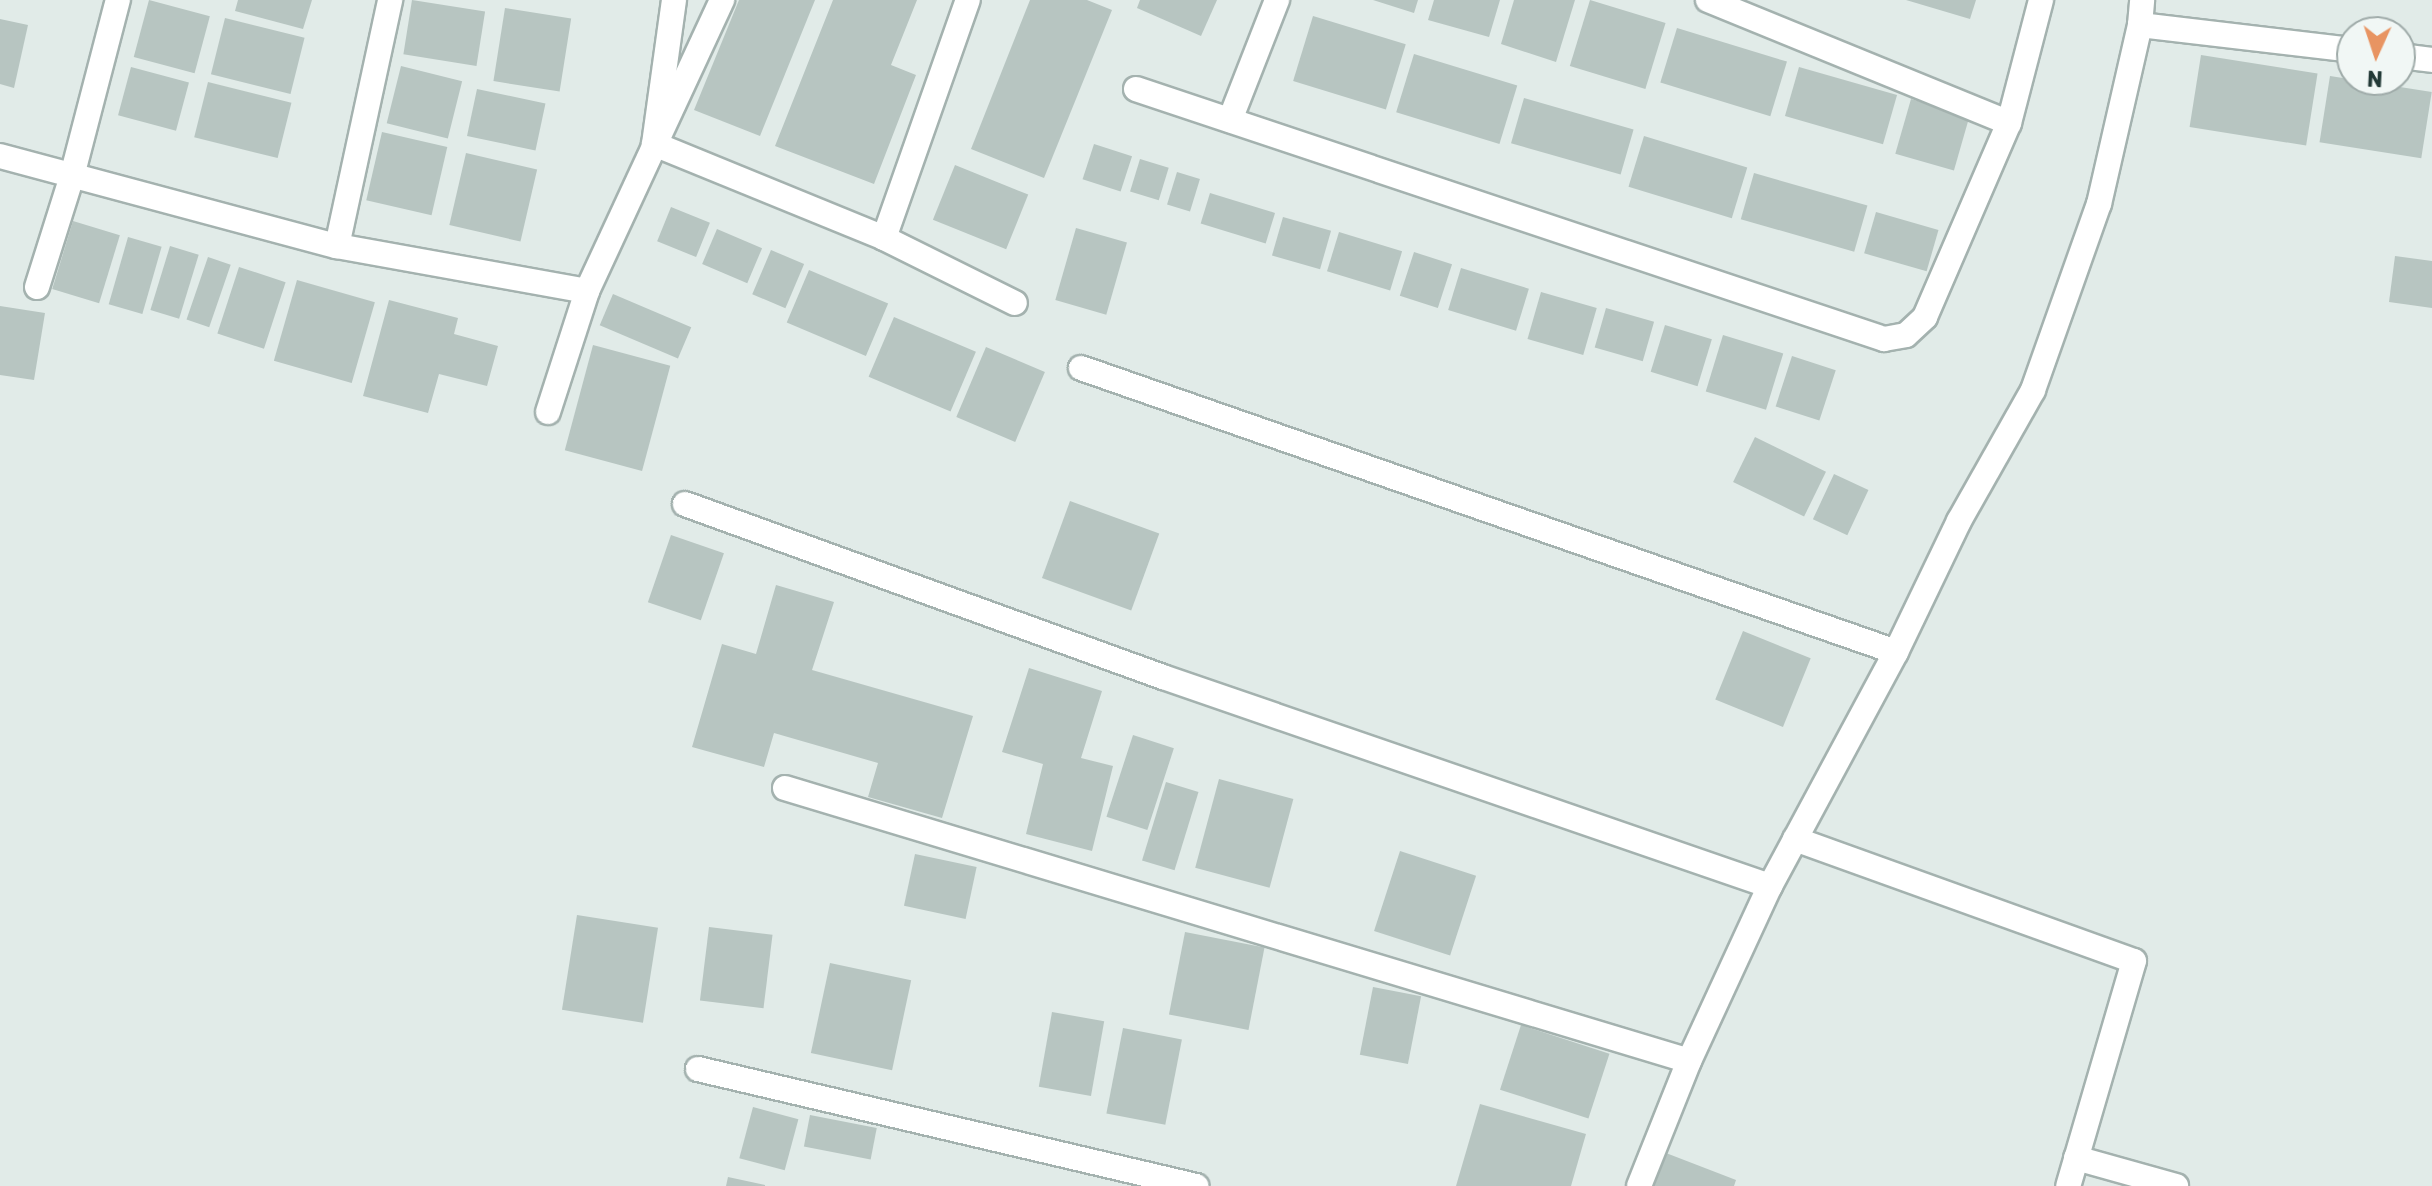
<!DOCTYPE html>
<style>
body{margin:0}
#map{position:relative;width:2432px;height:1186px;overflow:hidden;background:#e1ebe8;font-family:Rubik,sans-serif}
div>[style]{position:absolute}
.building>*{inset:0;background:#b7c5c1;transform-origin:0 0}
.roads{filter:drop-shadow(2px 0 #a4b2af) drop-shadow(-2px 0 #a4b2af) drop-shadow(0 2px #a4b2af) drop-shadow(0 -2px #a4b2af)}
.minor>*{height:24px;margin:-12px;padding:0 12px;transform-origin:12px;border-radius:12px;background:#fff}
.tertiary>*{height:24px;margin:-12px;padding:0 12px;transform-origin:12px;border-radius:12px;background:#fff}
span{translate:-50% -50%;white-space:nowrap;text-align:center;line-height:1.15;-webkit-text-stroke:6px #f1f7f5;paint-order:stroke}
.north{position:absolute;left:2336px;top:16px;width:80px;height:80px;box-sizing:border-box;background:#f1f7f5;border:2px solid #9faba9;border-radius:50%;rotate:183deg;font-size:22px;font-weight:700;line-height:32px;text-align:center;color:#233a37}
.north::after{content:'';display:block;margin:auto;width:28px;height:36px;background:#e89462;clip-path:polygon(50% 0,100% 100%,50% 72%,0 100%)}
</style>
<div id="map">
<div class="building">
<i style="left:149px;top:0;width:63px;height:59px;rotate:15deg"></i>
<i style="clip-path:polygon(238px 0,312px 0,303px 29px,235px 11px)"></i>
<i style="left:412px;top:0;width:74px;height:55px;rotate:9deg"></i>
<i style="clip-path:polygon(739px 0,815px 0,760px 136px,694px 110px)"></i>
<i style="clip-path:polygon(833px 0,917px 0,891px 65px,916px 75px,874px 184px,775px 146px)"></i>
<i style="clip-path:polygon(1030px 0,1087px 0,1112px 10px,1044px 178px,971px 149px)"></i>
<i style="clip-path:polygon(1140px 0,1217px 0,1201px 36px,1137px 8px)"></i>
<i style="clip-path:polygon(1373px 0,1418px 0,1414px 13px)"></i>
<i style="clip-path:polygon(1434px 0,1500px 0,1489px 37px,1428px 20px)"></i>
<i style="clip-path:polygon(1514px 0,1575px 0,1556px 62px,1501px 44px)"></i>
<i style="left:1590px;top:0;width:79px;height:69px;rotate:17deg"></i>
<i style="clip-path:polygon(1906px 0,1976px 0,1970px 19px)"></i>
<i style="left:505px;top:8px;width:67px;height:74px;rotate:9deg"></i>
<i style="left:1313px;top:16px;width:97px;height:68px;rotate:17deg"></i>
<i style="left:225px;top:18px;width:82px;height:58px;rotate:14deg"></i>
<i style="clip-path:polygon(0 19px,28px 25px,14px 88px,0 84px)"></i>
<i style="left:1677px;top:28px;width:115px;height:57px;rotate:17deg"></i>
<i style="left:1414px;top:54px;width:108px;height:61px;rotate:17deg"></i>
<i style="left:2201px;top:55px;width:118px;height:73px;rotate:9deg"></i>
<i style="left:401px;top:66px;width:63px;height:59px;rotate:14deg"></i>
<i style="left:131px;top:67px;width:60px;height:50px;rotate:15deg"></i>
<i style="left:1799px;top:67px;width:102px;height:51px;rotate:16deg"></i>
<i style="left:2330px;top:76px;width:103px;height:67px;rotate:9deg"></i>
<i style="left:208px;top:82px;width:86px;height:57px;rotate:14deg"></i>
<i style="left:477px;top:89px;width:70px;height:48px;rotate:12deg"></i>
<i style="left:1524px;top:98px;width:114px;height:47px;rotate:16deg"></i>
<i style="left:1911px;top:99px;width:61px;height:57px;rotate:16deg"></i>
<i style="left:382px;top:132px;width:67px;height:70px;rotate:13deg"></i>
<i style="left:1644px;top:136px;width:108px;height:53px;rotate:17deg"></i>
<i style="left:1094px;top:144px;width:40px;height:37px;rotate:18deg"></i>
<i style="left:466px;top:153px;width:73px;height:74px;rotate:13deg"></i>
<i style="left:1140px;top:159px;width:30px;height:34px;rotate:17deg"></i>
<i style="left:955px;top:165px;width:79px;height:59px;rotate:22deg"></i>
<i style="left:1177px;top:172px;width:24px;height:34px;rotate:17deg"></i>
<i style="left:1754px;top:173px;width:118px;height:48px;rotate:16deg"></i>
<i style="left:1210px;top:193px;width:68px;height:32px;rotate:17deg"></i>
<i style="left:671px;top:207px;width:42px;height:37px;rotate:22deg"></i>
<i style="left:1876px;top:212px;width:65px;height:43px;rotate:16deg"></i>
<i style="left:1283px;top:217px;width:50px;height:40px;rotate:16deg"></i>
<i style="left:73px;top:221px;width:49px;height:71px;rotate:17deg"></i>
<i style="left:1076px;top:228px;width:53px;height:75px;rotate:16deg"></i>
<i style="left:717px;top:229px;width:49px;height:38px;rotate:23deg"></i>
<i style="left:1339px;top:232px;width:66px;height:41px;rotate:17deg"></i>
<i style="left:128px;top:237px;width:35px;height:70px;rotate:16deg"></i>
<i style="left:170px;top:246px;width:30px;height:67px;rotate:17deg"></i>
<i style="left:771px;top:250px;width:36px;height:48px;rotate:23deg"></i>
<i style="left:1414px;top:252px;width:40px;height:46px;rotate:18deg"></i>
<i style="clip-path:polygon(2395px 256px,2432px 261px,2432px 308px,2389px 302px)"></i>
<i style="left:208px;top:257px;width:24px;height:66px;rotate:19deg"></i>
<i style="left:239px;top:267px;width:49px;height:70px;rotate:18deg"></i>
<i style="left:1461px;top:268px;width:71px;height:44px;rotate:17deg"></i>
<i style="left:809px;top:270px;width:86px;height:57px;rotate:23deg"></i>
<i style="left:297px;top:280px;width:81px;height:84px;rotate:16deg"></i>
<i style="left:1541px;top:292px;width:58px;height:49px;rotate:16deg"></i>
<i style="left:613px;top:294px;width:85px;height:34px;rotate:23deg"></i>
<i style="clip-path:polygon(389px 300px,458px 318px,454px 334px,498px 346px,487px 386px,439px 374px,428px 413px,363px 396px)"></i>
<i style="clip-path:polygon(0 306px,45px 313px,34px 380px,0 375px)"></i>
<i style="left:1606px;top:308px;width:50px;height:41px;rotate:16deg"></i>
<i style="left:894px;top:317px;width:89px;height:65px;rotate:23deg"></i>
<i style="left:1665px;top:325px;width:49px;height:49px;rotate:17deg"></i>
<i style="left:1723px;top:335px;width:63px;height:59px;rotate:17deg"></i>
<i style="left:593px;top:345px;width:80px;height:109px;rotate:15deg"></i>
<i style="left:986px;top:347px;width:64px;height:76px;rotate:23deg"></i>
<i style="left:1792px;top:356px;width:46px;height:53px;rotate:18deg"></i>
<i style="left:1755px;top:437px;width:79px;height:50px;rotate:26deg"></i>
<i style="left:1834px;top:474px;width:38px;height:50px;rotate:25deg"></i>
<i style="left:1070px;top:501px;width:95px;height:82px;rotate:20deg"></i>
<i style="left:671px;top:535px;width:56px;height:71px;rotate:19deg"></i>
<i style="clip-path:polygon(776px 585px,834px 602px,812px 670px,973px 716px,942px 818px,868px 797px,878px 763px,774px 733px,764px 767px,692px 747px,722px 644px,756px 654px)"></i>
<i style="left:1743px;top:631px;width:73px;height:74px;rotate:22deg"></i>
<i style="clip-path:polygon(1029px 668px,1102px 691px,1081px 758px,1113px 766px,1092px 851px,1026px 834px,1043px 764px,1002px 752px)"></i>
<i style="left:1133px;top:735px;width:43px;height:86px;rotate:18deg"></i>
<i style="left:1219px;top:779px;width:77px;height:92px;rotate:15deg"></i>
<i style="left:1166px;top:782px;width:34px;height:82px;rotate:17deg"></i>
<i style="left:1400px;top:851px;width:80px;height:84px;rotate:18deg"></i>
<i style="left:915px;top:854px;width:63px;height:53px;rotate:12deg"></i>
<i style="left:577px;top:915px;width:82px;height:96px;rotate:9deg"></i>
<i style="left:709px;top:927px;width:64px;height:74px;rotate:7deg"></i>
<i style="left:1185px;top:932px;width:81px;height:84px;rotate:11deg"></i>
<i style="left:830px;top:963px;width:83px;height:92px;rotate:12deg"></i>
<i style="left:1373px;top:987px;width:49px;height:69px;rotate:11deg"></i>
<i style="left:1052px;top:1012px;width:53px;height:76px;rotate:10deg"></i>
<i style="left:1521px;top:1025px;width:93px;height:68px;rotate:18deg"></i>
<i style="left:1123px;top:1028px;width:60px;height:87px;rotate:11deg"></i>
<i style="clip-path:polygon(1480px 1104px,1586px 1134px,1571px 1186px,1456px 1186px)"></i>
<i style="left:753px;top:1107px;width:47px;height:53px;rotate:15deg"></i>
<i style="left:810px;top:1115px;width:68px;height:32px;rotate:11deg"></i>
<i style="clip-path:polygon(1666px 1153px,1736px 1180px,1734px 1186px,1654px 1186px)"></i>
<i style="clip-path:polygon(728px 1177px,765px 1185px,765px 1186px,726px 1186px)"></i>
</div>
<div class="roads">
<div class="minor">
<i style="left:674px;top:0;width:145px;rotate:97.9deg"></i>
<i style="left:654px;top:144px;width:248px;rotate:22.2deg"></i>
<i style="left:884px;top:238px;width:146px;rotate:26.4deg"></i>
<i style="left:1708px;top:0;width:325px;rotate:22.2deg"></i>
<i style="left:2140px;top:25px;width:213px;rotate:6.7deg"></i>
<i style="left:2400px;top:56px;width:32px;rotate:7deg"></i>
<i style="left:1136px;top:89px;width:789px;rotate:18.48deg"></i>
<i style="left:1884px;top:339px;width:22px;rotate:-10deg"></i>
<i style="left:1906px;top:335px;width:26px;rotate:-43deg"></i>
<i style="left:1925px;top:317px;width:211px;rotate:-66.6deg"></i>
<i style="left:2009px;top:123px;width:127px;rotate:-75.4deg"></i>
<i style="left:1230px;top:120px;width:129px;rotate:-68.6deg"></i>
<i style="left:0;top:156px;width:349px;rotate:15deg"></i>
<i style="left:337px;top:246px;width:254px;rotate:10.2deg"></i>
<i style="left:884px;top:238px;width:252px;rotate:-70.6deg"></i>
<i style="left:337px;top:246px;width:252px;rotate:-77.8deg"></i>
<i style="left:37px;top:287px;width:116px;rotate:-72.5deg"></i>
<i style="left:72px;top:176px;width:182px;rotate:-75.4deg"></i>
<i style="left:1081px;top:368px;width:863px;rotate:19.21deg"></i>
<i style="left:548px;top:412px;width:127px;rotate:-72.1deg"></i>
<i style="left:587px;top:291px;width:321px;rotate:-65.1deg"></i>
<i style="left:685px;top:504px;width:508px;rotate:19.9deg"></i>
<i style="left:1163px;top:677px;width:642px;rotate:19deg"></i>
<i style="left:785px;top:788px;width:944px;rotate:16.8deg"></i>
<i style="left:1795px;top:839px;width:360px;rotate:19.8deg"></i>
<i style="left:2134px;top:961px;width:234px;rotate:106.3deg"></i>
<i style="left:698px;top:1069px;width:512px;rotate:13.22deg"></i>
<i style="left:2076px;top:1158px;width:104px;rotate:15.6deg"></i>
</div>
<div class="tertiary">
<i style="left:1639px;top:1186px;width:135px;rotate:-68.2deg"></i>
<i style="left:1689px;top:1061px;width:193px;rotate:-65.2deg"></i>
<i style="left:1770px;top:886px;width:266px;rotate:-61.7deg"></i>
<i style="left:1896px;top:652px;width:145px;rotate:-64.3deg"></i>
<i style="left:1959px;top:521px;width:150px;rotate:-60.5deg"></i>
<i style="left:2033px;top:390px;width:197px;rotate:-70.5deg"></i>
<i style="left:2099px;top:204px;width:184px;rotate:-77.1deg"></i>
<i style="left:2140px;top:25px;width:25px;rotate:-85deg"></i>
</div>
</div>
<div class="north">N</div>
</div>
